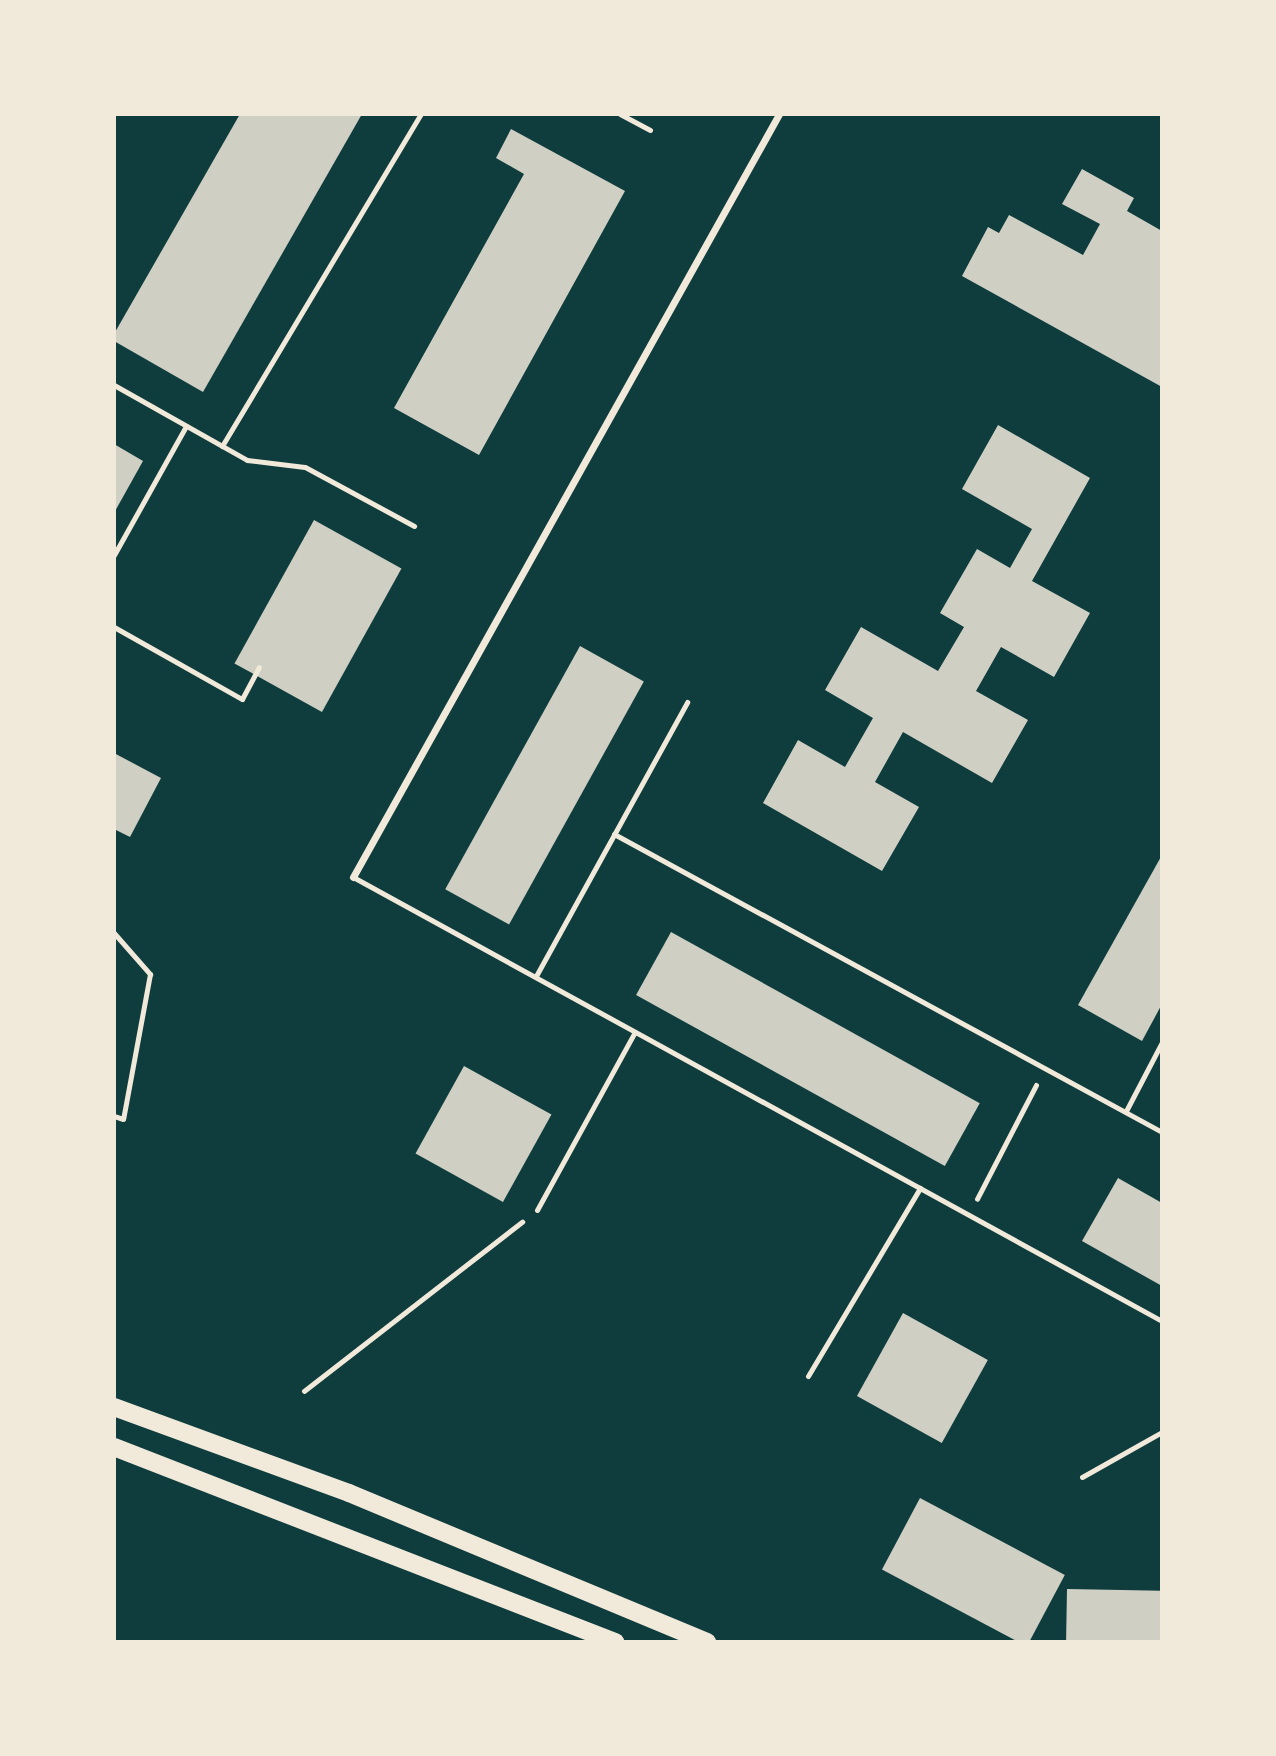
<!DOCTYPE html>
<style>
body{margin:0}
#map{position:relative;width:1276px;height:1756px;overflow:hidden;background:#0f3d3e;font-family:Raleway,sans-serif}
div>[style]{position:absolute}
.building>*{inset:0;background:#cfcfc3;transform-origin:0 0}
.path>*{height:4.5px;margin:-2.25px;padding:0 2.25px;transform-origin:2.25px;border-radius:2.25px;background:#f1e9da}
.service>*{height:5px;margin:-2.5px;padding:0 2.5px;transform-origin:2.5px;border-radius:2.5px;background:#f1e9da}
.minor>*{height:7px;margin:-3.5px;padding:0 3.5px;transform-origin:3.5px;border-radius:3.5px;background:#f1e9da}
.primary>*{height:18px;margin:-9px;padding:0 9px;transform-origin:9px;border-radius:9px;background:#f1e9da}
span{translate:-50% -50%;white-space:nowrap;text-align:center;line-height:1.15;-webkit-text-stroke:5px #f1e9da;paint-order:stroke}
.frame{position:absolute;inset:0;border:116px solid #f1e9da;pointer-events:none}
</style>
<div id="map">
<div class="building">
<i style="clip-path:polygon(240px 114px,362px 114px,203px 392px,114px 341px,114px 334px)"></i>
<i style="clip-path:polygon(511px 129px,625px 191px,479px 455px,394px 408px,524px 174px,496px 158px)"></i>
<i style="clip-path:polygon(1082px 169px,1134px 198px,1127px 211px,1162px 231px,1162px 387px,962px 276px,988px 227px,999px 233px,1009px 215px,1083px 255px,1100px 224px,1062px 204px)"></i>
<i style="clip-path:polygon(998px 425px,1090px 478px,1032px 581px,1090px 613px,1054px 677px,1001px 647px,976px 691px,1028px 720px,992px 783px,903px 732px,875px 782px,919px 807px,882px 871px,763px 803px,798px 740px,845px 767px,873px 718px,825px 690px,861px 627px,938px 671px,964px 627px,940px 613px,977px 549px,1010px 568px,1032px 529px,962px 489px)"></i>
<i style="clip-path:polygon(114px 444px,143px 461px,114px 513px)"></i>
<i style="left:314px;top:520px;width:100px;height:164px;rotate:29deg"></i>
<i style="left:580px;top:646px;width:73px;height:278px;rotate:29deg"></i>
<i style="clip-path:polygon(114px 753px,161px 778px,130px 837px,114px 829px)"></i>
<i style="clip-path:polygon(1162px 855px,1162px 1004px,1142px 1041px,1078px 1005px)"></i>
<i style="left:671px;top:932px;width:353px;height:72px;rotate:29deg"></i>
<i style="left:464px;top:1066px;width:100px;height:100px;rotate:29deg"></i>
<i style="clip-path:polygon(1118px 1178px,1162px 1203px,1162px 1286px,1082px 1241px)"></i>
<i style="left:903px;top:1313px;width:97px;height:95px;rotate:29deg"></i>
<i style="left:920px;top:1498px;width:164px;height:81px;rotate:28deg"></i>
<i style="left:1067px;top:1589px;width:95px;height:53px;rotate:1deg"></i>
</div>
<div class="path">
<i style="left:977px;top:1199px;width:128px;rotate:-62.6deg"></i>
<i style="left:304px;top:1391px;width:276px;rotate:-37.8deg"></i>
</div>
<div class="service">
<i style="left:620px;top:114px;width:34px;rotate:28deg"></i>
<i style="left:114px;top:385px;width:153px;rotate:29.4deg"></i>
<i style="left:247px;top:460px;width:58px;rotate:6.9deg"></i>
<i style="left:305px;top:467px;width:124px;rotate:28.4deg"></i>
<i style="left:222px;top:446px;width:387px;rotate:-59.1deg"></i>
<i style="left:114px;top:555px;width:148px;rotate:-60.8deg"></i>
<i style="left:114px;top:627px;width:147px;rotate:29.4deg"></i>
<i style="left:242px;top:699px;width:36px;rotate:-62deg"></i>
<i style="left:614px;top:834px;width:624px;rotate:28.54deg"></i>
<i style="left:353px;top:877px;width:923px;rotate:28.76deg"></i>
<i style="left:114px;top:933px;width:55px;rotate:48.7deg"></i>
<i style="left:150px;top:974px;width:147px;rotate:100.5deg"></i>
<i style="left:123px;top:1119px;width:9px;rotate:-162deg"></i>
<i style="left:536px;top:976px;width:313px;rotate:-61.1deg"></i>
<i style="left:1126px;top:1111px;width:78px;rotate:-62.4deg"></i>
<i style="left:537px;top:1210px;width:203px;rotate:-61.2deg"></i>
<i style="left:808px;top:1376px;width:219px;rotate:-59.2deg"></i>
<i style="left:1082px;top:1477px;width:92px;rotate:-29.4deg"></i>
</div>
<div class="minor">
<i style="left:353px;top:877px;width:874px;rotate:-60.82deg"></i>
</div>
<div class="primary">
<i style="left:114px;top:1407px;width:250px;rotate:20.1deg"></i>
<i style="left:349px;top:1493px;width:388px;rotate:22.6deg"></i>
<i style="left:114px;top:1447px;width:538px;rotate:21.27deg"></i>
</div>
<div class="frame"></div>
</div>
